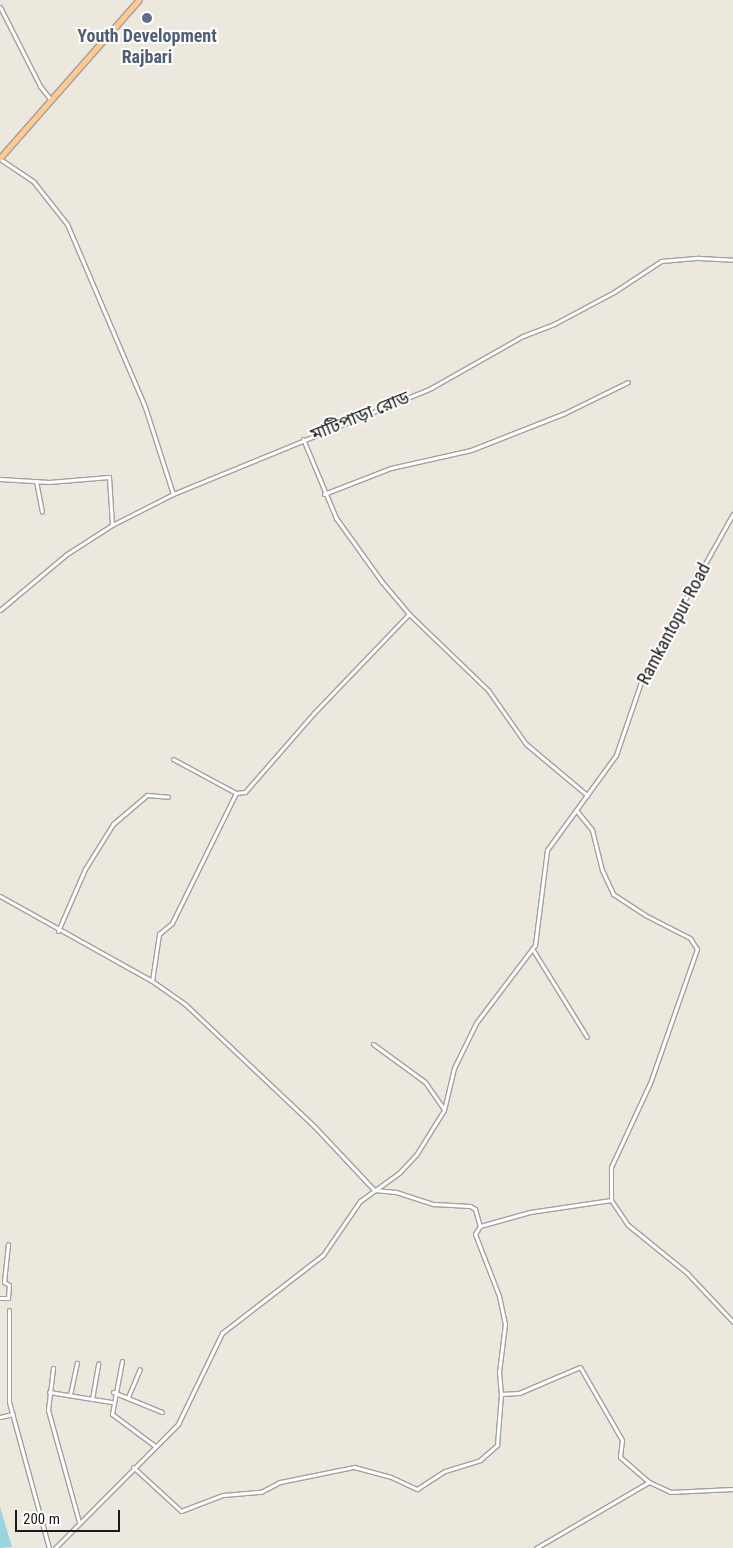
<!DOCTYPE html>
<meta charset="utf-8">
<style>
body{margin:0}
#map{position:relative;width:733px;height:1548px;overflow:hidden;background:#ede8de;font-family:"Roboto Condensed","Noto Sans Bengali",sans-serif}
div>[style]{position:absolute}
.water>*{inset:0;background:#9ad4e0}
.roads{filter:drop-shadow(1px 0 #a1a1a1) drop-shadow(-1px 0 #a1a1a1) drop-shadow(0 1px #a1a1a1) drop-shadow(0 -1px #a1a1a1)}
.street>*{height:3px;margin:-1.5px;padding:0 1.5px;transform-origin:1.5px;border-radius:1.5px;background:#fff}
.primary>*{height:4.5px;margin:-2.25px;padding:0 2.25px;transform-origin:2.25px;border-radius:2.25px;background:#ffc992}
.dots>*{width:14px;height:14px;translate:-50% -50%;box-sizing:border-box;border:2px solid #fff;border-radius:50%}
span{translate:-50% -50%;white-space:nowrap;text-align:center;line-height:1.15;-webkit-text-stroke:4px #fff;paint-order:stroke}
.service-label{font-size:18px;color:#4e5e75;font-weight:700}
.street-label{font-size:18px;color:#1a1a1a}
.scale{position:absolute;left:15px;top:1510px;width:105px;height:22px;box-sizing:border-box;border:2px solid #1a1a1a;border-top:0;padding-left:6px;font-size:15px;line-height:18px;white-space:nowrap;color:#1a1a1a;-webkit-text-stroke:4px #fff;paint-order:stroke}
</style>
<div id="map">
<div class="water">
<i style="clip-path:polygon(0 1507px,12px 1547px,0 1548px)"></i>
</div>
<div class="roads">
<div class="street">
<i style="left:0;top:7px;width:89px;rotate:63.1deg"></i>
<i style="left:40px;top:86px;width:18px;rotate:52deg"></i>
<i style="left:0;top:159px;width:40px;rotate:34deg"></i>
<i style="left:33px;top:181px;width:55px;rotate:51.7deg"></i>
<i style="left:67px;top:224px;width:199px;rotate:66.9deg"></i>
<i style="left:145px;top:407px;width:91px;rotate:72.2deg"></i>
<i style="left:303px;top:439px;width:86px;rotate:67.3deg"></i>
<i style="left:336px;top:518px;width:79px;rotate:54.3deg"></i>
<i style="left:382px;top:582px;width:42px;rotate:49.8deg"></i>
<i style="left:409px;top:614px;width:110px;rotate:43.9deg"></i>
<i style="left:488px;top:690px;width:66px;rotate:54.9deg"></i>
<i style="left:526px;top:744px;width:80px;rotate:39.9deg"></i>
<i style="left:0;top:479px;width:49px;rotate:3.5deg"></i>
<i style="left:49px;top:482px;width:60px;rotate:-4.8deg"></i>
<i style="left:109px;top:477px;width:48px;rotate:86.4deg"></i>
<i style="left:36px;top:481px;width:31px;rotate:79deg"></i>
<i style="left:324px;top:494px;width:72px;rotate:-21.2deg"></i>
<i style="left:391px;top:468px;width:82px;rotate:-12.7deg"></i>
<i style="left:471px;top:450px;width:101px;rotate:-21.5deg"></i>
<i style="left:565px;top:413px;width:70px;rotate:-26.2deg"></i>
<i style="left:0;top:610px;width:87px;rotate:-39.9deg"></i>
<i style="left:67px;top:554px;width:54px;rotate:-32.8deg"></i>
<i style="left:112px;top:525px;width:68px;rotate:-26.9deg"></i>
<i style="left:173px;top:494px;width:279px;rotate:-22.3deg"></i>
<i style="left:431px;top:388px;width:106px;rotate:-29.5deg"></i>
<i style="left:523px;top:336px;width:33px;rotate:-21deg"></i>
<i style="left:554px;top:324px;width:68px;rotate:-28.1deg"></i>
<i style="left:614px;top:292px;width:56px;rotate:-33.4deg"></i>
<i style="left:661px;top:261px;width:38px;rotate:-5deg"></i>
<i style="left:699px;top:258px;width:34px;rotate:3deg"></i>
<i style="left:173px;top:759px;width:72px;rotate:28.4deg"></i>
<i style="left:236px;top:793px;width:9px;rotate:-6deg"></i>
<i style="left:245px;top:792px;width:105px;rotate:-48.9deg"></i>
<i style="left:314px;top:713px;width:137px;rotate:-46.2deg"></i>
<i style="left:576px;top:810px;width:26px;rotate:51deg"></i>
<i style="left:592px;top:830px;width:41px;rotate:76deg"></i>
<i style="left:602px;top:870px;width:26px;rotate:65deg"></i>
<i style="left:613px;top:894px;width:38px;rotate:33deg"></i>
<i style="left:645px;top:915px;width:51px;rotate:27.1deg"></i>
<i style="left:690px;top:938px;width:13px;rotate:58deg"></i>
<i style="left:697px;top:949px;width:142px;rotate:109.3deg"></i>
<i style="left:650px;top:1083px;width:93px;rotate:114.9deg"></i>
<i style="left:611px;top:1167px;width:33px;rotate:90deg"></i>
<i style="left:0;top:896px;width:174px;rotate:29.2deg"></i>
<i style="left:152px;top:981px;width:40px;rotate:34.9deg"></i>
<i style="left:185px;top:1004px;width:178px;rotate:43.4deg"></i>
<i style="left:314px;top:1126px;width:88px;rotate:46.8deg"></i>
<i style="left:374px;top:1190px;width:22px;rotate:5deg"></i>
<i style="left:396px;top:1192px;width:40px;rotate:18deg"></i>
<i style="left:434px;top:1204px;width:36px;rotate:3deg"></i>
<i style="left:470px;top:1206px;width:6px;rotate:31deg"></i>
<i style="left:475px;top:1209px;width:18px;rotate:74deg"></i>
<i style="left:480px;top:1226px;width:52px;rotate:-15.6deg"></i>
<i style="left:530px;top:1212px;width:82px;rotate:-8.4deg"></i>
<i style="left:611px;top:1200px;width:30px;rotate:56deg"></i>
<i style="left:628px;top:1225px;width:76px;rotate:39.1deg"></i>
<i style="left:687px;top:1273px;width:67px;rotate:46.8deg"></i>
<i style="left:58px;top:931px;width:68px;rotate:-66.5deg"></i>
<i style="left:85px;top:869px;width:53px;rotate:-58.1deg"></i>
<i style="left:113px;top:824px;width:45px;rotate:-40.5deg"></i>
<i style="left:147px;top:795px;width:21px;rotate:5deg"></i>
<i style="left:533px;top:950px;width:102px;rotate:58.2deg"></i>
<i style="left:152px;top:981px;width:48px;rotate:-81.5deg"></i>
<i style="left:159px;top:934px;width:17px;rotate:-40deg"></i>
<i style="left:172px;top:923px;width:145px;rotate:-63.8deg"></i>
<i style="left:373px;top:1044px;width:64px;rotate:36.2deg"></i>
<i style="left:425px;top:1082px;width:33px;rotate:55deg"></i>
<i style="left:480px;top:1226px;width:9px;rotate:122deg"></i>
<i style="left:475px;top:1234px;width:66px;rotate:68.8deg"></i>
<i style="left:499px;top:1296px;width:29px;rotate:78deg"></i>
<i style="left:505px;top:1324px;width:48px;rotate:97.1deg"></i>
<i style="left:499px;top:1372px;width:22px;rotate:85deg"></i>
<i style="left:0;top:1298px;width:8px"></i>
<i style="left:8px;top:1298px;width:13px;rotate:-86deg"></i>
<i style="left:9px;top:1285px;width:6px;rotate:-149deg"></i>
<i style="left:4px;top:1282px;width:38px;rotate:-84deg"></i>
<i style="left:9px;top:1310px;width:92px;rotate:90deg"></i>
<i style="left:9px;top:1402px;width:151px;rotate:74.7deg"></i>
<i style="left:122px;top:1361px;width:54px;rotate:100.7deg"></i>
<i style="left:112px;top:1414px;width:54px;rotate:36.7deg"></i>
<i style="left:53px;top:1368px;width:42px;rotate:96.8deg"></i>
<i style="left:48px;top:1410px;width:116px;rotate:74.5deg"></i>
<i style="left:49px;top:1392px;width:63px;rotate:9.2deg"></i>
<i style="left:113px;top:1392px;width:53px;rotate:22.2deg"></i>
<i style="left:70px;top:1395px;width:33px;rotate:-78deg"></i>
<i style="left:128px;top:1397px;width:30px;rotate:-67deg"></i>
<i style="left:92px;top:1399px;width:36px;rotate:-80deg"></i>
<i style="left:0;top:1417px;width:13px;rotate:-13deg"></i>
<i style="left:133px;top:1467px;width:65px;rotate:42.5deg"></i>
<i style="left:181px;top:1511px;width:45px;rotate:-20.9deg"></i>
<i style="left:223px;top:1495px;width:38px;rotate:-5deg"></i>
<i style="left:261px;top:1492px;width:21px;rotate:-28deg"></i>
<i style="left:280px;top:1482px;width:76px;rotate:-11.5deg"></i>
<i style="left:354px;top:1467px;width:38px;rotate:15deg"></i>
<i style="left:391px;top:1477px;width:29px;rotate:25deg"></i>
<i style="left:417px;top:1489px;width:33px;rotate:-33deg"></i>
<i style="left:445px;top:1471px;width:37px;rotate:-17deg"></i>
<i style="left:480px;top:1460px;width:23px;rotate:-41deg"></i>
<i style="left:497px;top:1445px;width:51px;rotate:-85.5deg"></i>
<i style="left:501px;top:1394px;width:18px;rotate:-3deg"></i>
<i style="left:519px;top:1393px;width:66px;rotate:-23.1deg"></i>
<i style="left:580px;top:1367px;width:84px;rotate:60.1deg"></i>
<i style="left:622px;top:1440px;width:17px;rotate:97deg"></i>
<i style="left:620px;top:1457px;width:38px;rotate:41deg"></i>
<i style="left:649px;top:1482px;width:23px;rotate:25deg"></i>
<i style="left:670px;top:1492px;width:63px;rotate:-2.7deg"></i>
<i style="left:55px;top:1548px;width:175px;rotate:-45.2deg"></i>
<i style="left:178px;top:1424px;width:101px;rotate:-64.2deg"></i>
<i style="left:222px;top:1333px;width:128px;rotate:-37.7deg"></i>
<i style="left:323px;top:1255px;width:65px;rotate:-55.6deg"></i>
<i style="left:360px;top:1201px;width:48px;rotate:-35.7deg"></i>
<i style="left:399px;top:1173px;width:25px;rotate:-47deg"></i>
<i style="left:416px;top:1155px;width:53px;rotate:-58.1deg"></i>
<i style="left:444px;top:1110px;width:43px;rotate:-76.6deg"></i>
<i style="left:454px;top:1068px;width:50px;rotate:-63.9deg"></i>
<i style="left:476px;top:1023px;width:98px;rotate:-52.9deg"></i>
<i style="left:535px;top:945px;width:96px;rotate:-82.8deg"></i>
<i style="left:547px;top:850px;width:117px;rotate:-54deg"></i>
<i style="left:616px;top:755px;width:87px;rotate:-71.1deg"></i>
<i style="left:644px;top:673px;width:182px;rotate:-60.8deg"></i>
<i style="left:536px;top:1548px;width:131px;rotate:-30.3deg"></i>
</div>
<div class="primary">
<i style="left:0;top:158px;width:210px;rotate:-48.7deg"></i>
</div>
</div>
<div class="dots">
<i style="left:147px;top:18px;background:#5c6f8a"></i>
</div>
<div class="service-label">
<span style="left:147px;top:47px">Youth Development<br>Rajbari</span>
</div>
<div class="street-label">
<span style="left:360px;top:416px;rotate:-22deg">মাটিপাড়া রোড</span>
<span style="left:674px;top:624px;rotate:-62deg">Ramkantopur Road</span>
</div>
<div class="scale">200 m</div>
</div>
